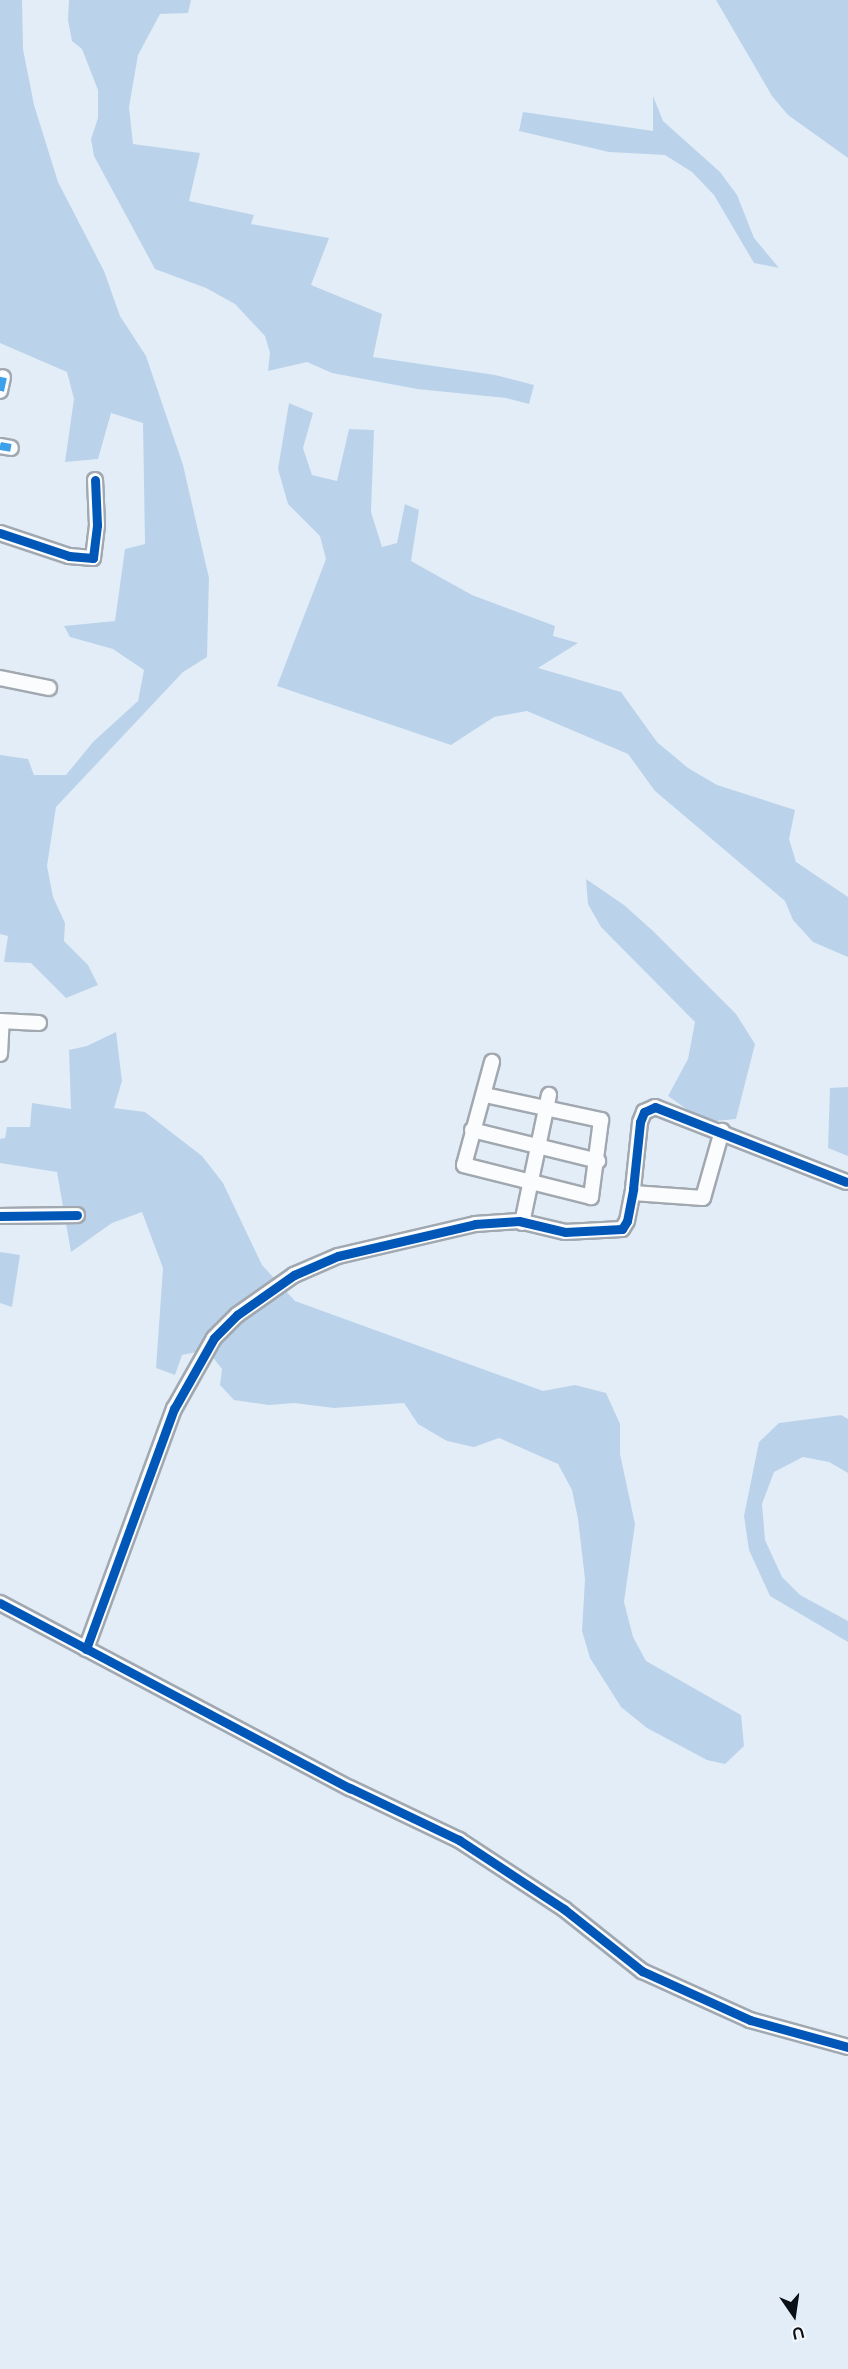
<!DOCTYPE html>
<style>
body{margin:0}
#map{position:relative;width:848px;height:2369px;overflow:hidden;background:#e3edf7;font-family:Raleway,sans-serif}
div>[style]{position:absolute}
.green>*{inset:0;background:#bbd3ea}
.roads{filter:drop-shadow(2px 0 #a1a8b0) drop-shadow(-2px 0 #a1a8b0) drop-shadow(0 2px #a1a8b0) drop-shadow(0 -2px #a1a8b0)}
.minor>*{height:14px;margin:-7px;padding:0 7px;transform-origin:7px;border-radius:7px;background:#fbfcfe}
.quiet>*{height:8px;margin-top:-4px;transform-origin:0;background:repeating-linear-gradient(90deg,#3ca1ea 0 15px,transparent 0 23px)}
.cycleway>*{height:9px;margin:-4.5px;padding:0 4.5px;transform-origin:4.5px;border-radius:4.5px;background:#0057b8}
span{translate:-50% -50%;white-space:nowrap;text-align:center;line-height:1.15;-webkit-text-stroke:6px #f5f8fc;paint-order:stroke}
.north{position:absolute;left:764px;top:2285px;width:60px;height:60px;-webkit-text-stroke:4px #f5f8fc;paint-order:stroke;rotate:167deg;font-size:16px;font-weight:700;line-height:24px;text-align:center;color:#0b1016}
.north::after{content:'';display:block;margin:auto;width:21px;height:27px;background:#0b1016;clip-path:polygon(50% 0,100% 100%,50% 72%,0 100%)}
</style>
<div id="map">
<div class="green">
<i style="clip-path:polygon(0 0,22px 0,23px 49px,34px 105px,58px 182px,104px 271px,120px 316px,146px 356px,183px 465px,209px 578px,207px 657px,183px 672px,56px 807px,47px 866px,53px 897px,65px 923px,64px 941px,88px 965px,98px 985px,66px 998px,31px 963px,4px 962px,8px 936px,0 934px,0 755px,28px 759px,34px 775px,66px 775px,93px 742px,138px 701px,144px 670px,113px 649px,70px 637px,64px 626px,115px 621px,125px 549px,145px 544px,143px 423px,111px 413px,98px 459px,65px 462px,74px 399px,67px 372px,0 343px)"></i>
<i style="clip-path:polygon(69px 0,191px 0,188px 13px,160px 14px,138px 55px,129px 107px,133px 144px,200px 153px,189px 201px,254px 215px,251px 224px,329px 238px,311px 285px,382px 314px,373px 357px,495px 375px,534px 385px,529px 404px,506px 398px,417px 389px,332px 373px,307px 362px,268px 371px,270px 353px,265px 336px,235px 304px,206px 288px,155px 269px,94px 156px,91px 139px,98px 118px,98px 90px,82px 49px,72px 41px,68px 20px)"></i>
<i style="clip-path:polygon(716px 0,848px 0,848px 158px,788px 115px,772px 96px)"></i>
<i style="clip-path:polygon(653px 96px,663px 121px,720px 172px,737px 195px,754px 238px,779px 268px,754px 263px,714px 195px,692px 172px,665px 155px,609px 152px,519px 131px,523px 112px,653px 131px)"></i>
<i style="clip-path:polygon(289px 403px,313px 413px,303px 448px,312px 475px,337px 481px,349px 429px,374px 430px,371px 512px,382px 547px,397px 543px,405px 504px,419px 510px,411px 561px,472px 595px,555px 626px,553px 636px,578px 643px,538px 668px,621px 692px,657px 742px,688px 768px,717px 785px,795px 810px,789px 839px,796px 862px,848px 897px,848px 957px,813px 942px,793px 920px,785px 901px,655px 791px,628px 754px,527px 711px,494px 717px,451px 745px,277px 686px,326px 559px,320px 536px,288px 504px,278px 469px)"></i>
<i style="clip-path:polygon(586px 879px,624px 905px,653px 931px,736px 1014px,755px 1044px,736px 1119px,705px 1122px,668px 1096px,688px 1059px,695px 1022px,601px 927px,588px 904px)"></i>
<i style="clip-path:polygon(116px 1032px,122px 1081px,114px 1108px,145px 1112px,202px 1156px,223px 1183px,262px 1265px,295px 1301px,543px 1391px,575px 1385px,606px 1393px,620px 1424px,620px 1454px,635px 1524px,624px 1602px,633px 1637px,646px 1661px,741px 1715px,744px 1746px,725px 1764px,707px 1760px,647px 1728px,621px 1707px,590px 1658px,582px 1631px,585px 1579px,578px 1519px,572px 1490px,558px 1464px,499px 1438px,474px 1447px,447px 1441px,418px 1424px,404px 1403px,334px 1408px,294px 1403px,269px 1405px,234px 1400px,220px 1385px,222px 1369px,207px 1350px,182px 1355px,175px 1375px,156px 1368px,163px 1268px,142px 1212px,112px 1223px,71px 1252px,57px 1172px,0 1163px,0 1139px,5px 1138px,7px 1127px,30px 1127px,32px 1103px,71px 1109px,69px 1050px,87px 1046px)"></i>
<i style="clip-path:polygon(848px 1087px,848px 1156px,828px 1148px,830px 1088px)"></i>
<i style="clip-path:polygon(0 1252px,20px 1255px,12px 1307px,0 1303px)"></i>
<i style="clip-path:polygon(841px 1415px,848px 1419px,848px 1473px,829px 1462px,803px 1457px,774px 1472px,762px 1504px,765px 1540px,782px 1577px,800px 1595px,848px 1621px,848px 1642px,770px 1596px,749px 1550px,744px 1516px,759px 1442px,779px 1423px)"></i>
</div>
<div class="roads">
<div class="minor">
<i style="left:0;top:391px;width:14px;rotate:-78deg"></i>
<i style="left:0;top:446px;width:11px;rotate:10deg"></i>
<i style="left:0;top:533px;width:73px;rotate:18.4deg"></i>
<i style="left:69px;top:556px;width:24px;rotate:5deg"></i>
<i style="left:93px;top:558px;width:33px;rotate:-83deg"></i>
<i style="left:97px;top:525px;width:45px;rotate:-92.5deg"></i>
<i style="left:0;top:678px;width:50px;rotate:11.5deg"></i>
<i style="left:0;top:1021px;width:39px;rotate:3deg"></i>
<i style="left:0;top:1054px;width:33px;rotate:-87deg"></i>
<i style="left:485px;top:1095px;width:119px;rotate:12.2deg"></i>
<i style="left:601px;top:1120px;width:78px;rotate:97.4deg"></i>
<i style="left:591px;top:1197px;width:131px;rotate:-165.9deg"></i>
<i style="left:464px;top:1165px;width:107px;rotate:-74.8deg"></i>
<i style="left:472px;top:1130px;width:130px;rotate:13.8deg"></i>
<i style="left:633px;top:1193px;width:70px;rotate:4.1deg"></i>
<i style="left:703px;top:1198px;width:70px;rotate:-74.2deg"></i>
<i style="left:0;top:1216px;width:77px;rotate:-0.7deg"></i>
<i style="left:522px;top:1223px;width:131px;rotate:-78.1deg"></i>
<i style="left:0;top:1603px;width:396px;rotate:27.9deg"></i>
<i style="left:350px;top:1788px;width:121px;rotate:25.5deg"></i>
<i style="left:459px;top:1840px;width:126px;rotate:33.3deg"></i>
<i style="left:564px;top:1909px;width:100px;rotate:38.5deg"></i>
<i style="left:642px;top:1971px;width:119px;rotate:24.4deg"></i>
<i style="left:750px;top:2020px;width:102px;rotate:15.4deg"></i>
<i style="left:86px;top:1649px;width:256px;rotate:-69.9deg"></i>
<i style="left:174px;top:1409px;width:81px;rotate:-60.6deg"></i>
<i style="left:214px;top:1338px;width:33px;rotate:-45deg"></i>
<i style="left:237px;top:1315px;width:70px;rotate:-35.1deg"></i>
<i style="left:294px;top:1275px;width:48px;rotate:-23.4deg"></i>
<i style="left:338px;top:1256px;width:141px;rotate:-13.1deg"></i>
<i style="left:475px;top:1224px;width:44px;rotate:-3.9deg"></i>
<i style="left:519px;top:1221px;width:47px;rotate:13.4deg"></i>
<i style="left:565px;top:1232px;width:57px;rotate:-3deg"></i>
<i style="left:622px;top:1229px;width:9px;rotate:-58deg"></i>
<i style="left:627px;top:1221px;width:33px;rotate:-79deg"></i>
<i style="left:633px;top:1189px;width:67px;rotate:-84deg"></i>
<i style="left:640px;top:1122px;width:11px;rotate:-68deg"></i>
<i style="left:644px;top:1112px;width:12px;rotate:-24deg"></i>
<i style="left:655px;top:1107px;width:205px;rotate:21.4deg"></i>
</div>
</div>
<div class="quiet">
<i style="left:0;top:391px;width:14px;rotate:-78deg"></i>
<i style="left:0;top:446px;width:11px;rotate:10deg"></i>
</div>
<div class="cycleway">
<i style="left:0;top:533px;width:73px;rotate:18.4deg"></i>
<i style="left:69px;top:556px;width:24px;rotate:5deg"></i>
<i style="left:93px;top:558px;width:33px;rotate:-83deg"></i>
<i style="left:97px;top:525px;width:45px;rotate:-92.5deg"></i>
<i style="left:0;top:1216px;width:77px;rotate:-0.7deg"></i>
<i style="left:0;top:1603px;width:396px;rotate:27.9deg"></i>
<i style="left:350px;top:1788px;width:121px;rotate:25.5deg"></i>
<i style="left:459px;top:1840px;width:126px;rotate:33.3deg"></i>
<i style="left:564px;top:1909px;width:100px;rotate:38.5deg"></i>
<i style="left:642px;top:1971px;width:119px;rotate:24.4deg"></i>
<i style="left:750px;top:2020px;width:102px;rotate:15.4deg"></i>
<i style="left:86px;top:1649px;width:256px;rotate:-69.9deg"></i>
<i style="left:174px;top:1409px;width:81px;rotate:-60.6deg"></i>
<i style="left:214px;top:1338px;width:33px;rotate:-45deg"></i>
<i style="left:237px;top:1315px;width:70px;rotate:-35.1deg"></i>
<i style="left:294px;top:1275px;width:48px;rotate:-23.4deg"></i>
<i style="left:338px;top:1256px;width:141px;rotate:-13.1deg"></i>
<i style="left:475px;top:1224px;width:44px;rotate:-3.9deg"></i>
<i style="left:519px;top:1221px;width:47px;rotate:13.4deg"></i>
<i style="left:565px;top:1232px;width:57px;rotate:-3deg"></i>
<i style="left:622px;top:1229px;width:9px;rotate:-58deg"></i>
<i style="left:627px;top:1221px;width:33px;rotate:-79deg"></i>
<i style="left:633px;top:1189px;width:67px;rotate:-84deg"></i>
<i style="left:640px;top:1122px;width:11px;rotate:-68deg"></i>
<i style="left:644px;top:1112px;width:12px;rotate:-24deg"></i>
<i style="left:655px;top:1107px;width:205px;rotate:21.4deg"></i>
</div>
<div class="north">U</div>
</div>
